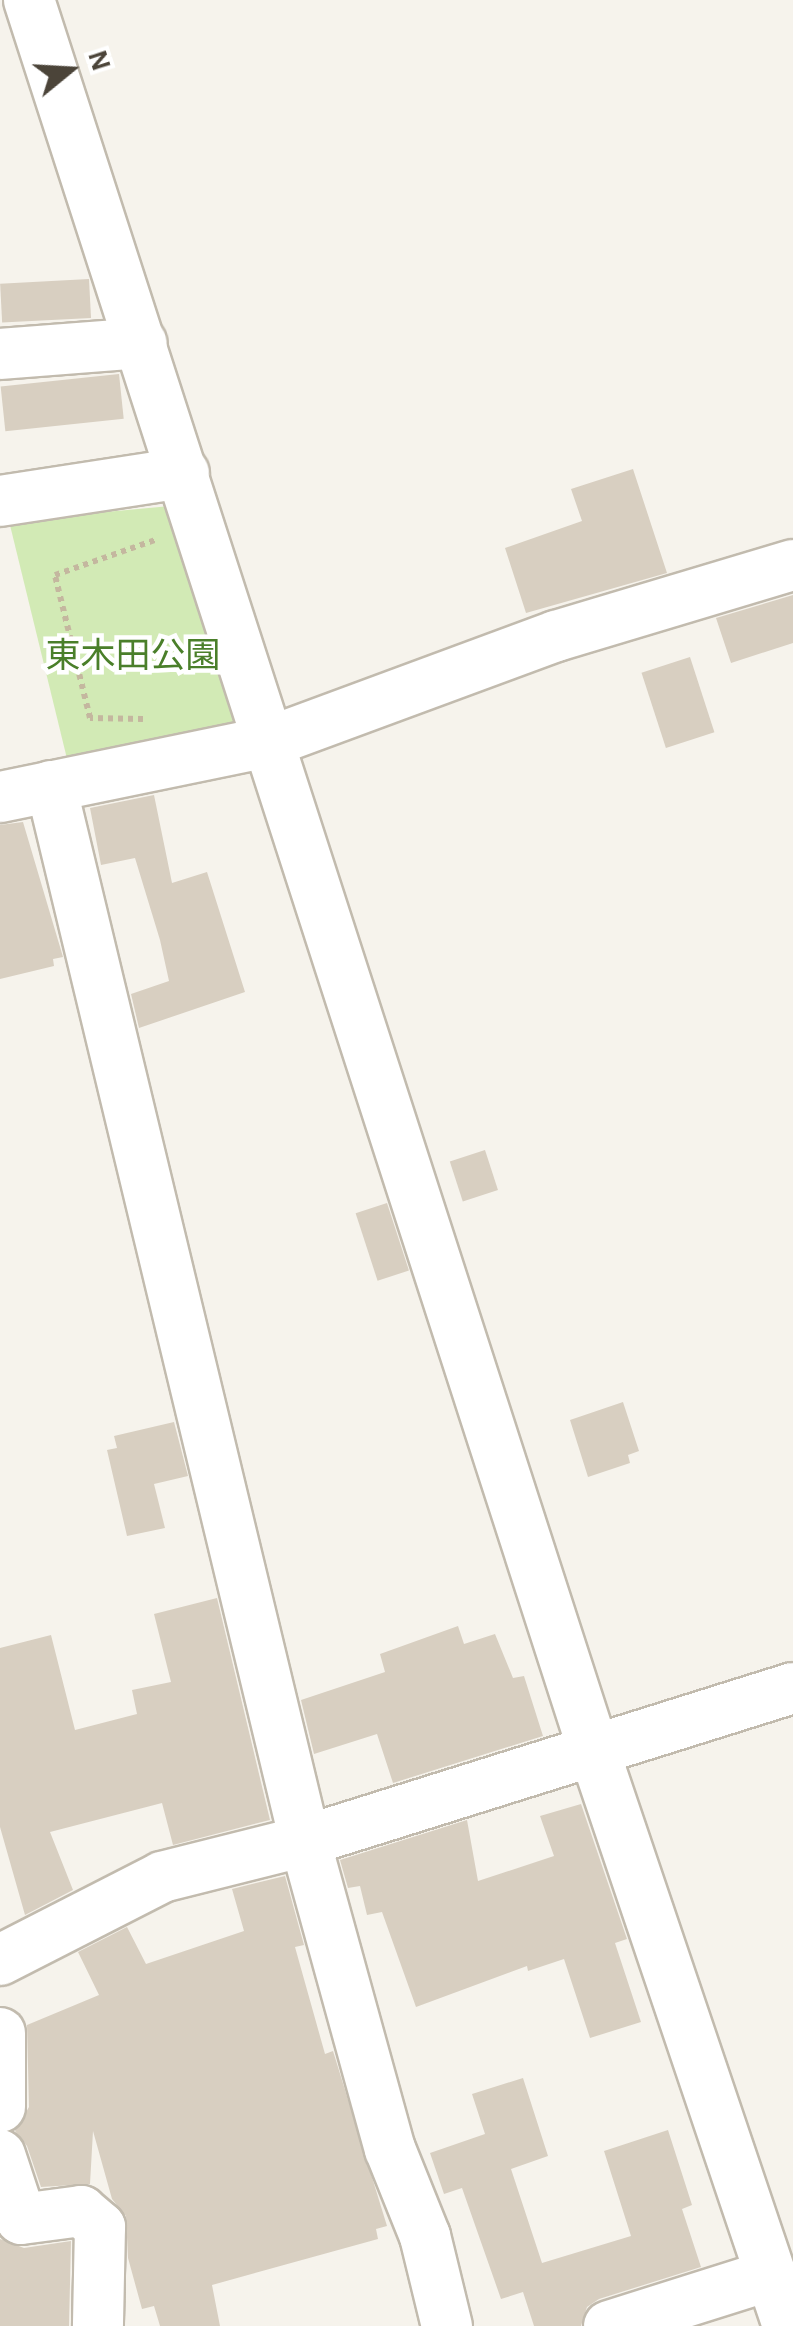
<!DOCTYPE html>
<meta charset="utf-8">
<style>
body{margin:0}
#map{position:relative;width:793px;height:2326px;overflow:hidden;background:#f6f3ec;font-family:"Alegreya Sans","Noto Sans JP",sans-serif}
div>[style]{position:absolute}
.green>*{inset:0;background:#d2eab5}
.building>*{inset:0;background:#d8cfc1;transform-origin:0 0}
.path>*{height:6px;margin-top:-3px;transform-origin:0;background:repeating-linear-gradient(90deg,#c4b79f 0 5px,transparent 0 10px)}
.roads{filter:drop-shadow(2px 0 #c2bbae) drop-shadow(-2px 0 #c2bbae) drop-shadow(0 2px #c2bbae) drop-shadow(0 -2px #c2bbae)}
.minor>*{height:50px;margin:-25px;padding:0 25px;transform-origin:25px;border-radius:25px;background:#fff}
span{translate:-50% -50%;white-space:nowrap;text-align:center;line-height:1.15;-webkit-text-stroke:9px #fff;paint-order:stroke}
.park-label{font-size:35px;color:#4a7f2a}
.north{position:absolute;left:20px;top:20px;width:100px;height:100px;-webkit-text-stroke:8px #fff;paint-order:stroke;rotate:72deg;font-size:28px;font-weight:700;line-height:40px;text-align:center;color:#4b4439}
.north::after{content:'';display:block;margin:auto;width:35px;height:45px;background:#4b4439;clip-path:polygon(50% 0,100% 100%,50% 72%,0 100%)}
</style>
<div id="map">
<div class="green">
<i style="clip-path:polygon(181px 505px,244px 722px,70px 771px,9px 521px)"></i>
</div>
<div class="building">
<i style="left:89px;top:279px;width:39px;height:89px;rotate:87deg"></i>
<i style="left:119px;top:374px;width:45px;height:119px;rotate:84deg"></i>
<i style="clip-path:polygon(633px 469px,667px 573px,526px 613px,505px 548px,582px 521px,571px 489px)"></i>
<i style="clip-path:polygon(793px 595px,793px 643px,731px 663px,716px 618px)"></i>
<i style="left:690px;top:657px;width:79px;height:51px;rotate:72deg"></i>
<i style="clip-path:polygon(154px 795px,172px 883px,207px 872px,245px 992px,139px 1028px,131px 994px,169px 981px,160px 940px,135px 858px,101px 865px,90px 808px)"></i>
<i style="clip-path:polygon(23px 822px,63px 957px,53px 959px,54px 966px,0 979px,0 825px)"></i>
<i style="left:485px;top:1150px;width:42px;height:37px;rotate:72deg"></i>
<i style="left:387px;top:1203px;width:71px;height:33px;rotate:72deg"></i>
<i style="clip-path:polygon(623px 1402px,639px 1451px,628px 1455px,630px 1463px,588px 1477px,570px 1420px)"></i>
<i style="clip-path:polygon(174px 1422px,188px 1476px,154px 1484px,165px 1528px,127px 1536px,107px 1450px,117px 1448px,114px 1436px)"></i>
<i style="clip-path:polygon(217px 1598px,270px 1820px,173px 1845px,162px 1803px,50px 1832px,73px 1890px,25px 1915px,0 1827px,0 1648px,51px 1635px,75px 1730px,137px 1714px,132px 1690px,171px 1682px,154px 1614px)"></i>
<i style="clip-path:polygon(458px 1626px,464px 1644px,495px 1634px,513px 1678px,524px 1676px,543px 1736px,393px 1783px,377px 1734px,314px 1754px,301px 1700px,385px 1672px,380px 1654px)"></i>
<i style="clip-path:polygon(581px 1804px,627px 1939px,615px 1943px,641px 2022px,590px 2038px,564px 1959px,528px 1971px,527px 1966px,416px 2007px,382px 1912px,367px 1915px,360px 1886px,348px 1888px,340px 1860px,467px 1820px,478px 1881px,554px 1856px,540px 1816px)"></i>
<i style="clip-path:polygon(285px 1876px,304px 1945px,295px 1947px,325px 2054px,333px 2051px,387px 2226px,376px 2229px,378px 2239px,212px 2285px,220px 2326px,160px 2326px,154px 2306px,142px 2309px,128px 2258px,126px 2216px,112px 2199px,93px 2131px,90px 2184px,41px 2187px,27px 2146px,15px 2131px,29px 2107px,27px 2025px,99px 1995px,78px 1952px,127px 1927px,146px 1964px,244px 1931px,232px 1889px)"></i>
<i style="clip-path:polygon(523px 2078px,548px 2156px,511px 2169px,542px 2263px,631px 2236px,604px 2151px,668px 2130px,692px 2205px,682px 2209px,701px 2267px,599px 2299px,587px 2307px,581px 2326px,534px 2326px,523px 2292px,501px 2299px,462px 2188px,444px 2194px,430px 2153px,485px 2134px,472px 2094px)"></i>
<i style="clip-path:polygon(0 2239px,24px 2248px,71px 2241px,69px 2326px,0 2326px)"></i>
</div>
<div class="path">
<i style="left:143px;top:719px;width:53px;rotate:-178.9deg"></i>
<i style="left:90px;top:718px;width:147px;rotate:-103.8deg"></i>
<i style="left:55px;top:575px;width:106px;rotate:-19.3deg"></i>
</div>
<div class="roads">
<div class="minor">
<i style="left:29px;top:0;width:1843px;rotate:72.12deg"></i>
<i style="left:595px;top:1754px;width:604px;rotate:71.35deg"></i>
<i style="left:0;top:354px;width:142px;rotate:-4.4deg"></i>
<i style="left:0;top:501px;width:186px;rotate:-8.7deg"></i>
<i style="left:51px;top:786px;width:1085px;rotate:76.46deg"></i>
<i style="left:305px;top:1841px;width:320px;rotate:74.6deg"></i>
<i style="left:390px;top:2149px;width:94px;rotate:68.1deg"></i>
<i style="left:425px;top:2236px;width:93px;rotate:76.3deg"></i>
<i style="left:0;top:797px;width:278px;rotate:-11.6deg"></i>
<i style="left:272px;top:741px;width:303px;rotate:-20.3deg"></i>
<i style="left:556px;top:636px;width:247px;rotate:-16.7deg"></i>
<i style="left:0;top:1960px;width:182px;rotate:-27.1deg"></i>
<i style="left:162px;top:1877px;width:147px;rotate:-14.1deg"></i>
<i style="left:305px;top:1841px;width:511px;rotate:-17.41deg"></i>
<i style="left:0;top:2033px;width:74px;rotate:90deg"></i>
<i style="left:0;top:2155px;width:67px;rotate:71.8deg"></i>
<i style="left:21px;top:2219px;width:61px;rotate:-7.6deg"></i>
<i style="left:81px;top:2211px;width:25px;rotate:40deg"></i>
<i style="left:100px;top:2227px;width:99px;rotate:91.2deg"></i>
<i style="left:609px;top:2326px;width:170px;rotate:-17.5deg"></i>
</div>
</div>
<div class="park-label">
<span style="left:133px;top:657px">東木田公園</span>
</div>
<div class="north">N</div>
</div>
